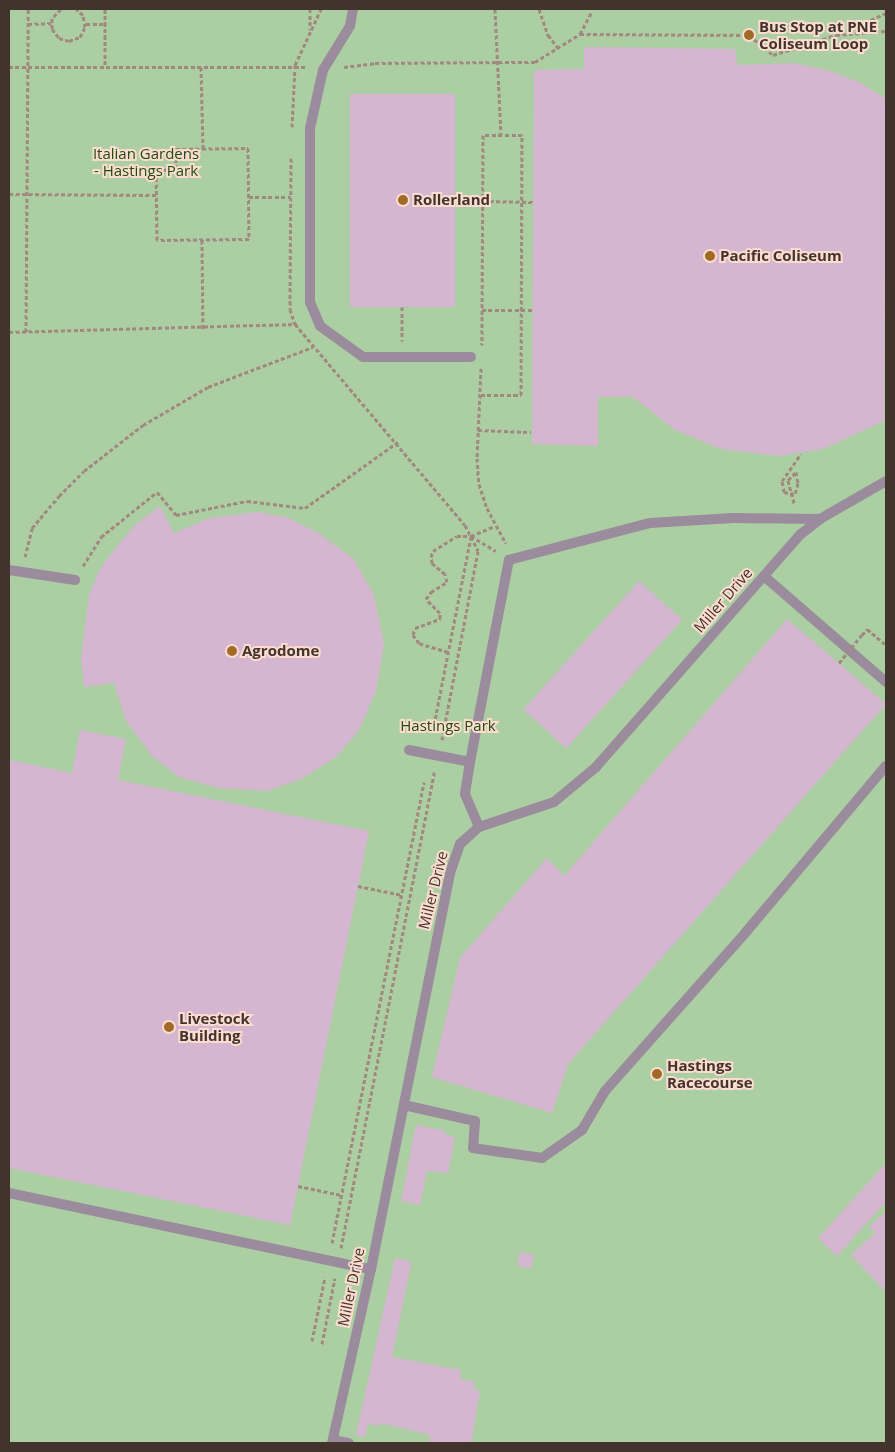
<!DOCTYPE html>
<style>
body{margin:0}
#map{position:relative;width:895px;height:1452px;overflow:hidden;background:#fcdccf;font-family:"Open Sans",sans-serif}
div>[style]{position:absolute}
.green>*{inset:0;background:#accea3;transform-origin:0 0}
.building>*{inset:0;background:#d5b6d0;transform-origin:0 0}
.path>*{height:3px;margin-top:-1.5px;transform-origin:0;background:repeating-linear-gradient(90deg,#a28980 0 4px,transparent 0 6.5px)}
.service>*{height:10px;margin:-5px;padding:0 5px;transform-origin:5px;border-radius:5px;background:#9a8b9d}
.pedestrian>*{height:10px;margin:-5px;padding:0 5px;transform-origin:5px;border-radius:5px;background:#9a8b9d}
.path-bridge>*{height:3px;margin-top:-1.5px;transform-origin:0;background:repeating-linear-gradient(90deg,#a28980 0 4px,transparent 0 6.5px)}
.dots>*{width:14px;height:14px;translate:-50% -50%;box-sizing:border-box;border:2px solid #fcdccf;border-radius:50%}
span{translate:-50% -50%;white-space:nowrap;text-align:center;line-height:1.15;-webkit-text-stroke:4px #fcdccf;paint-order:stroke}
.poi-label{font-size:15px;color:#43332d;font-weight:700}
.left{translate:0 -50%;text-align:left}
.park-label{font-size:15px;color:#1f4b10}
.street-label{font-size:15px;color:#43332d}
.frame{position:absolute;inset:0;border:10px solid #43332d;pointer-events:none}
</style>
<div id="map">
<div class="green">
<i style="left:9px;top:9px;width:877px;height:1434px"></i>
</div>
<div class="building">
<i style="clip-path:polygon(584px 47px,735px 49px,737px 65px,792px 63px,827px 70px,861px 83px,886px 99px,884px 421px,823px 449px,779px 456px,721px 449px,675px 430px,633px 397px,598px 397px,598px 446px,532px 444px,534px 70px,584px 69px)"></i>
<i style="left:350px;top:94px;width:105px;height:213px"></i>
<i style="clip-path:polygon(160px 506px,174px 533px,210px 518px,258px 512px,289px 518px,318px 533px,353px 558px,374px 595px,384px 644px,376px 691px,359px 730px,336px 757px,301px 779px,267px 791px,219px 788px,179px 777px,152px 756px,126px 721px,114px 683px,84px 687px,81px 658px,89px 595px,101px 567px,118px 545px,136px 524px)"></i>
<i style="left:639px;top:581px;width:58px;height:173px;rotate:42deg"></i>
<i style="clip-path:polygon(787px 619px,886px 704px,568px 1064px,552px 1113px,432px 1077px,460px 958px,547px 858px,564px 876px)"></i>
<i style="clip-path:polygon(80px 730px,126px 739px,118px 780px,369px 831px,290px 1225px,9px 1168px,9px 760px,72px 773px)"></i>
<i style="clip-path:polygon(416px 1125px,446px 1131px,445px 1135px,455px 1137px,448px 1173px,427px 1171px,420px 1205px,401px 1201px)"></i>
<i style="clip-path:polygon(886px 1163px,886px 1202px,837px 1256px,818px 1238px)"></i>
<i style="clip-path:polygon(886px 1211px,886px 1292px,851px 1255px,875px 1233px,869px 1227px)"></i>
<i style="left:520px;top:1252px;width:14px;height:14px;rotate:12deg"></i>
<i style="clip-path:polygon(395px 1258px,410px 1261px,411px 1264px,392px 1357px,461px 1370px,460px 1379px,475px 1382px,473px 1389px,480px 1391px,471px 1443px,429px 1443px,430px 1435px,380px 1423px,379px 1426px,368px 1424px,365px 1437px,356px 1435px)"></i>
</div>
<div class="path">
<i style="left:61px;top:9px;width:13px;rotate:135deg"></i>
<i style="left:52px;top:18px;width:11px;rotate:90deg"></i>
<i style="left:52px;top:29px;width:11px;rotate:52deg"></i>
<i style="left:59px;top:38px;width:10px;rotate:17deg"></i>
<i style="left:69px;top:41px;width:12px;rotate:-20deg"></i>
<i style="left:80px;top:37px;width:11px;rotate:-63deg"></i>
<i style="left:85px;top:27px;width:12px;rotate:-99deg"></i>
<i style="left:83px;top:15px;width:9px;rotate:-139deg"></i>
<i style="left:105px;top:9px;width:58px;rotate:90deg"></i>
<i style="left:310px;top:9px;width:21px;rotate:90deg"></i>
<i style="left:495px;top:9px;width:126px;rotate:87.3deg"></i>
<i style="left:539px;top:9px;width:28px;rotate:71deg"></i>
<i style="left:548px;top:35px;width:18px;rotate:52deg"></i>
<i style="left:28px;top:24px;width:23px;rotate:-2deg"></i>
<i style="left:86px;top:24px;width:19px"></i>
<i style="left:841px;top:33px;width:49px;rotate:-24deg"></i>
<i style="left:580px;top:34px;width:169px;rotate:0.3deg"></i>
<i style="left:749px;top:35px;width:31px;rotate:40deg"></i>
<i style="left:773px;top:55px;width:66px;rotate:-17.6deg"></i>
<i style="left:836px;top:35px;width:50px;rotate:-4.6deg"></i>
<i style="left:9px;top:67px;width:299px"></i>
<i style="left:201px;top:67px;width:82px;rotate:88.6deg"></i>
<i style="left:344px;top:67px;width:31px;rotate:-7deg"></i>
<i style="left:375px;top:63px;width:160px;rotate:-0.4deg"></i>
<i style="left:535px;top:62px;width:53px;rotate:-31.9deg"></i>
<i style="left:580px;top:34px;width:24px;rotate:-62deg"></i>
<i style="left:292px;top:127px;width:62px;rotate:-87.2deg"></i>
<i style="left:295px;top:65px;width:62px;rotate:-65.1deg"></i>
<i style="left:248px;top:148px;width:91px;rotate:89.4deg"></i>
<i style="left:249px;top:239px;width:92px;rotate:179.4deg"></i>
<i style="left:157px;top:240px;width:70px;rotate:-90.8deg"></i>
<i style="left:156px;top:170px;width:20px;rotate:-3deg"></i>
<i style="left:176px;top:169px;width:20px;rotate:-90deg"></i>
<i style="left:176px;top:149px;width:72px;rotate:-0.8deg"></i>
<i style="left:291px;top:158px;width:151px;rotate:90.4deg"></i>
<i style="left:290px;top:309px;width:16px;rotate:72deg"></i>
<i style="left:295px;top:324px;width:263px;rotate:49.8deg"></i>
<i style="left:465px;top:525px;width:29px;rotate:63deg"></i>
<i style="left:478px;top:551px;width:192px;rotate:100.8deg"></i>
<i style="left:9px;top:194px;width:147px;rotate:0.4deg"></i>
<i style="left:249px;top:197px;width:42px"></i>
<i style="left:483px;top:201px;width:50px;rotate:1.1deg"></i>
<i style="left:202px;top:240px;width:89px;rotate:89.4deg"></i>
<i style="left:402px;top:307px;width:34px;rotate:90deg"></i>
<i style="left:482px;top:310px;width:51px"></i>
<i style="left:9px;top:332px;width:288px;rotate:-1.6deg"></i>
<i style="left:26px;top:332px;width:323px;rotate:-89.6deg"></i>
<i style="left:481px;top:368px;width:90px;rotate:92.5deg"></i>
<i style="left:477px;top:458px;width:26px;rotate:86deg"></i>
<i style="left:479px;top:484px;width:25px;rotate:72deg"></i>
<i style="left:487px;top:508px;width:40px;rotate:62deg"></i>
<i style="left:481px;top:395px;width:40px"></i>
<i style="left:521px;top:395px;width:260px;rotate:-89.8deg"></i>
<i style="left:522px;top:135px;width:39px;rotate:180deg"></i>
<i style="left:483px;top:135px;width:210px;rotate:90.3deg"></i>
<i style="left:478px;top:430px;width:53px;rotate:2.2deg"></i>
<i style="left:784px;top:492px;width:11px;rotate:-100deg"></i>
<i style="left:782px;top:481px;width:33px;rotate:-55deg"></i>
<i style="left:794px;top:503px;width:24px;rotate:-105deg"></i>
<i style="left:788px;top:480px;width:11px;rotate:-45deg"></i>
<i style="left:796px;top:472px;width:11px;rotate:80deg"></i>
<i style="left:798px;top:483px;width:11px;rotate:105deg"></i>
<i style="left:471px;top:536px;width:29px;rotate:31deg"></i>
<i style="left:25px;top:557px;width:30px;rotate:-76deg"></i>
<i style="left:32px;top:528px;width:42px;rotate:-49.8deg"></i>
<i style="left:59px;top:496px;width:35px;rotate:-45deg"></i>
<i style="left:84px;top:471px;width:75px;rotate:-37.9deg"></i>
<i style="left:143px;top:425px;width:75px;rotate:-30.3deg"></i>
<i style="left:208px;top:387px;width:112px;rotate:-20.9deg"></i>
<i style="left:83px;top:566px;width:34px;rotate:-58deg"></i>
<i style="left:101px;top:537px;width:72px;rotate:-38.8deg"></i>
<i style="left:157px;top:492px;width:30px;rotate:50deg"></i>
<i style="left:176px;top:515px;width:72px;rotate:-11.2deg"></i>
<i style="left:247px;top:501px;width:58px;rotate:6.9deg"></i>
<i style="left:305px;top:508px;width:114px;rotate:-35.4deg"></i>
<i style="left:862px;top:635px;width:8px;rotate:-50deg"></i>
<i style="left:867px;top:629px;width:25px;rotate:40deg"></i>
<i style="left:448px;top:652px;width:30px;rotate:-163deg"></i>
<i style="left:419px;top:643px;width:10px;rotate:-127deg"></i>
<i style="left:413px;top:635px;width:7px;rotate:-74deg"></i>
<i style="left:415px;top:628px;width:27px;rotate:-20deg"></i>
<i style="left:440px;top:619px;width:6px;rotate:-90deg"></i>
<i style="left:440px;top:613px;width:20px;rotate:-135deg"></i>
<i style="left:426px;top:599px;width:9px;rotate:-54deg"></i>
<i style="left:431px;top:592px;width:19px;rotate:-32deg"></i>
<i style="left:447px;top:582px;width:8px;rotate:-104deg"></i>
<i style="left:445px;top:574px;width:17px;rotate:-140deg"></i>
<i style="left:432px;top:563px;width:6px;rotate:-99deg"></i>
<i style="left:431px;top:557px;width:6px;rotate:-72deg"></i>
<i style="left:433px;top:551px;width:28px;rotate:-32deg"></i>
<i style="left:457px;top:536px;width:14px"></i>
<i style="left:471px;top:536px;width:26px;rotate:-23deg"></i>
<i style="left:434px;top:725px;width:192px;rotate:-78.9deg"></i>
<i style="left:358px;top:886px;width:45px;rotate:11.6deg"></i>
<i style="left:298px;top:1186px;width:44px;rotate:11.8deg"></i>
<i style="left:332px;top:1243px;width:470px;rotate:-78.7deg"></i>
<i style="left:341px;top:1248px;width:486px;rotate:-78.9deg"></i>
<i style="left:312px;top:1341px;width:65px;rotate:-78.5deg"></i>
<i style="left:322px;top:1344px;width:67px;rotate:-78.9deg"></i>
</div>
<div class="service">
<i style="left:353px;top:9px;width:17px;rotate:100deg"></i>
<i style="left:350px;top:26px;width:52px;rotate:121.5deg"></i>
<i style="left:323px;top:70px;width:59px;rotate:102.6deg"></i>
<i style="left:310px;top:128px;width:174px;rotate:90deg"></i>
<i style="left:310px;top:302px;width:26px;rotate:67deg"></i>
<i style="left:320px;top:326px;width:53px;rotate:35.8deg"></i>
<i style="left:363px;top:357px;width:108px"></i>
<i style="left:764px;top:576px;width:162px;rotate:41deg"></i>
<i style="left:409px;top:750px;width:62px;rotate:11.1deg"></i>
<i style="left:470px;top:762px;width:32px;rotate:99deg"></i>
<i style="left:465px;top:794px;width:36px;rotate:67deg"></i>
<i style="left:470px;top:762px;width:206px;rotate:-79.1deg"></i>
<i style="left:509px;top:560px;width:146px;rotate:-14.7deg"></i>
<i style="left:650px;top:523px;width:83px;rotate:-3.4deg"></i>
<i style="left:733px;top:518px;width:87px;rotate:0.7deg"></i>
<i style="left:404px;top:1105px;width:73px;rotate:12.7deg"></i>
<i style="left:475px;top:1121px;width:27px;rotate:94deg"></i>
<i style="left:473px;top:1148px;width:70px;rotate:8.2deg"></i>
<i style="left:542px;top:1158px;width:49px;rotate:-35deg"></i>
<i style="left:582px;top:1130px;width:45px;rotate:-59.5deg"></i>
<i style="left:605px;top:1091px;width:213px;rotate:-48.4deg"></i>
<i style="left:746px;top:932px;width:217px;rotate:-49.9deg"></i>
<i style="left:9px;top:1193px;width:370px;rotate:11.9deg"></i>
<i style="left:333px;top:1440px;width:16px;rotate:11deg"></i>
<i style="left:332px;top:1443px;width:178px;rotate:-77.4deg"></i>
<i style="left:371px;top:1269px;width:404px;rotate:-78.7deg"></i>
<i style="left:450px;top:873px;width:31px;rotate:-71deg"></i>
<i style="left:460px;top:844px;width:25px;rotate:-42deg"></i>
<i style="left:479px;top:827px;width:79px;rotate:-18.4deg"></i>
<i style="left:554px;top:802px;width:55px;rotate:-39.8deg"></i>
<i style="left:596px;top:767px;width:310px;rotate:-48.7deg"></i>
<i style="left:801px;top:534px;width:24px;rotate:-38deg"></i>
<i style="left:820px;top:519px;width:76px;rotate:-29.9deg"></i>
</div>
<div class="pedestrian">
<i style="left:9px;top:570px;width:67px;rotate:8.6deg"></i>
</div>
<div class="path-bridge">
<i style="left:784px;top:492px;width:11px;rotate:10deg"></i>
<i style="left:839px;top:663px;width:36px;rotate:-51deg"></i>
</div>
<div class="dots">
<i style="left:749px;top:35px;background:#a26a27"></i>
<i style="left:403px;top:200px;background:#a26a27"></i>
<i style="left:710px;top:256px;background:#a26a27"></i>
<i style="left:232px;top:651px;background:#a26a27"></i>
<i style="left:169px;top:1027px;background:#a26a27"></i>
<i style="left:657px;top:1074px;background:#a26a27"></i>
</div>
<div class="poi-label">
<span class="left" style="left:759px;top:35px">Bus Stop at PNE<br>Coliseum Loop</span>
<span class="left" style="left:413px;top:200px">Rollerland</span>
<span class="left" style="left:720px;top:256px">Pacific Coliseum</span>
<span class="left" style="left:242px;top:651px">Agrodome</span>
<span class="left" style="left:179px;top:1027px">Livestock<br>Building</span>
<span class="left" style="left:667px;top:1074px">Hastings<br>Racecourse</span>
</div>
<div class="park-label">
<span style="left:146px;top:162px">Italian Gardens<br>- Hastings Park</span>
<span style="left:448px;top:726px">Hastings Park</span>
</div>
<div class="street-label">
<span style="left:723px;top:600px;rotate:-49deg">Miller Drive</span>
<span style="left:433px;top:890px;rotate:-76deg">Miller Drive</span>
<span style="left:351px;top:1287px;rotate:-78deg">Miller Drive</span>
</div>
<div class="frame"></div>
</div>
